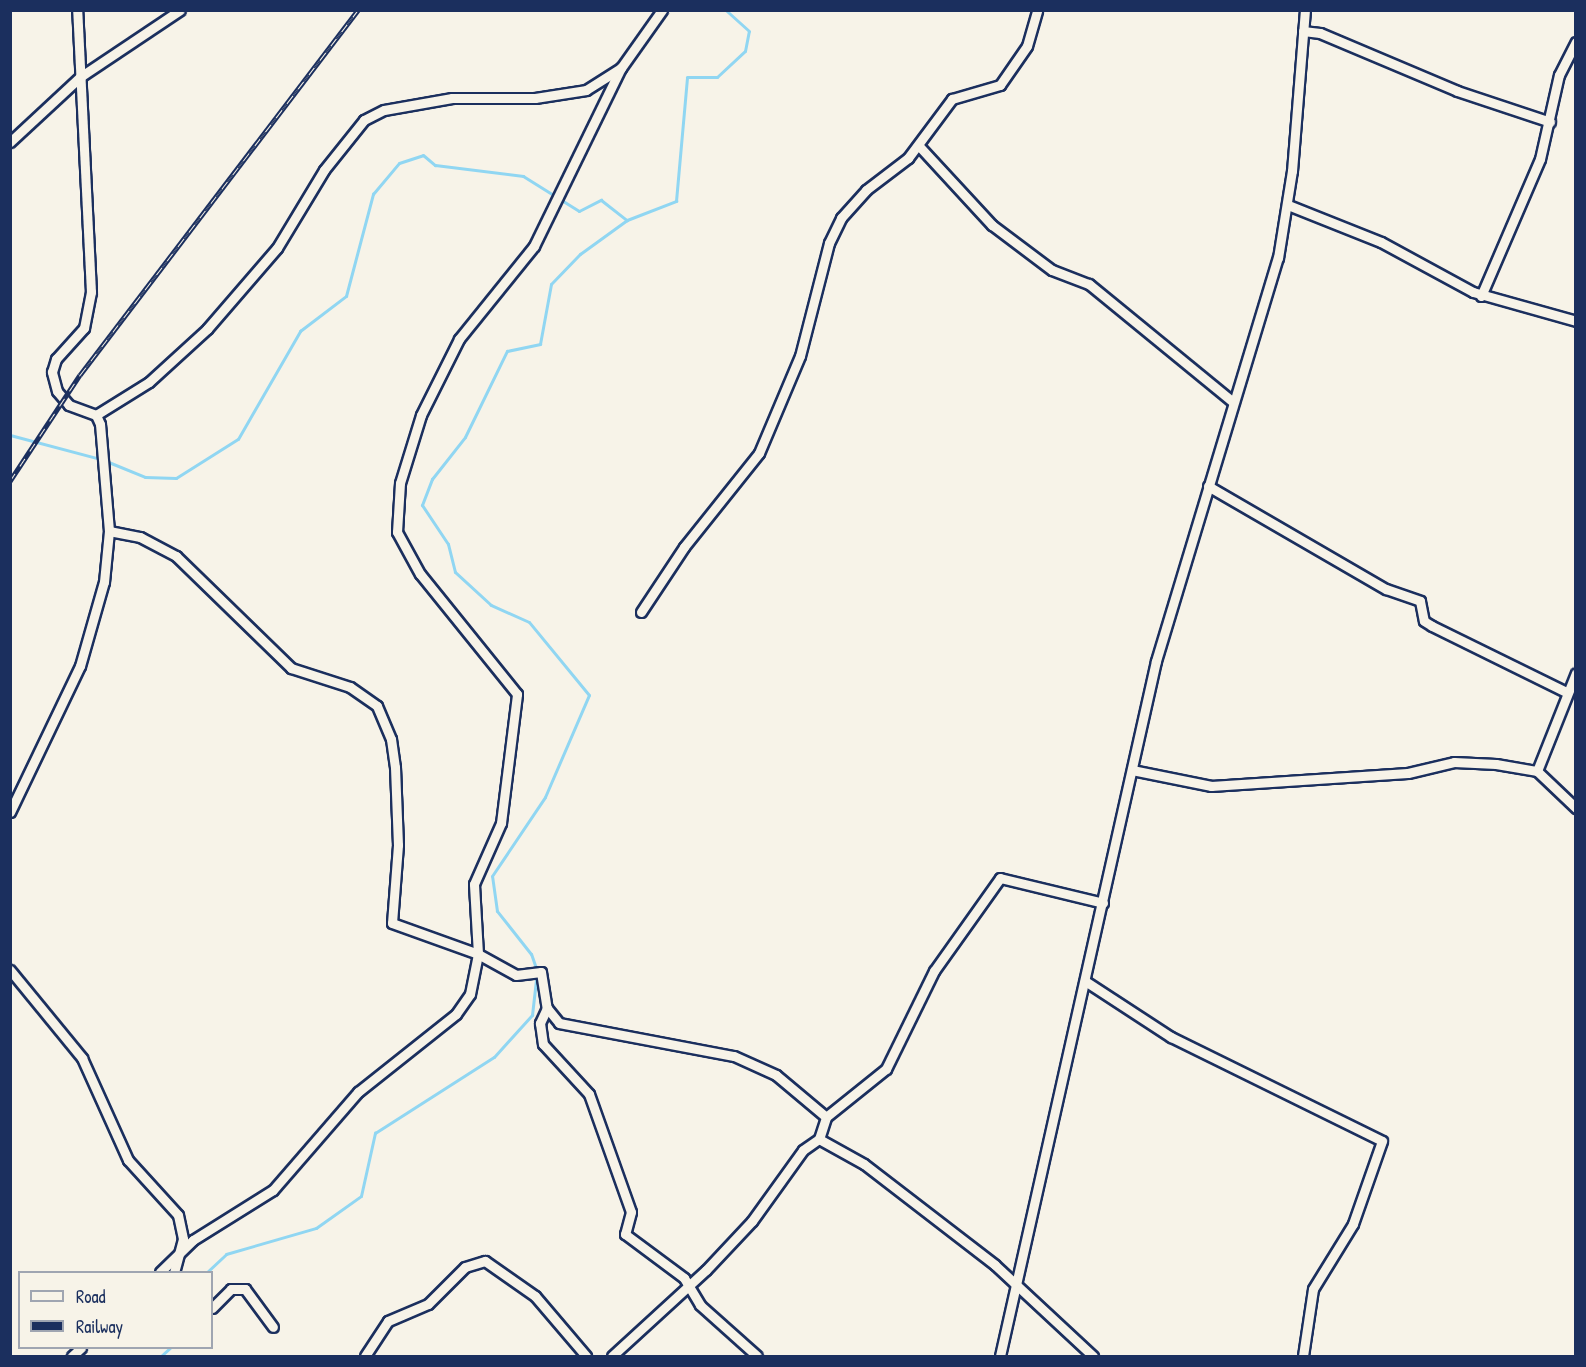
<!DOCTYPE html>
<style>
body{margin:0}
#map{position:relative;width:1586px;height:1367px;overflow:hidden;background:#f7f3e8;font-family:"Patrick Hand",sans-serif}
div>[style]{position:absolute}
.stream>*{height:3px;margin:-1.5px;padding:0 1.5px;transform-origin:1.5px;border-radius:1.5px;background:#90d6f2}
.roads{filter:drop-shadow(2px 0 #1b2f5e) drop-shadow(-2px 0 #1b2f5e) drop-shadow(0 2px #1b2f5e) drop-shadow(0 -2px #1b2f5e)}
.minor>*{height:9px;margin:-4.5px;padding:0 4.5px;transform-origin:4.5px;border-radius:4.5px;background:#f7f3e8}
.rail>*{height:5px;margin-top:-2.5px;transform-origin:0;background:repeating-linear-gradient(90deg,#f7f3e8 0 9px,#1b2f5e 0 18px);box-sizing:border-box;border-block:2px solid #1b2f5e}
span{translate:-50% -50%;white-space:nowrap;text-align:center;line-height:1.15;-webkit-text-stroke:4.5px #f7f3e8;paint-order:stroke}
.frame{position:absolute;inset:0;border:12px solid #1b2f5e;pointer-events:none}
.legend{position:absolute;left:18px;top:1271px;width:195px;height:78px;box-sizing:border-box;background:#f7f3e8;border:2px solid #9fa5b1;margin:0;padding:8px 10px;list-style:none;font-size:18px;color:#1b2f5e}
.legend li{display:flex;align-items:center;gap:12px;height:30px}
.legend b{width:30px;border:2px solid #9fa5b1}
</style>
<div id="map">
<div class="stream">
<i style="left:10px;top:435px;width:93px;rotate:14.9deg"></i>
<i style="left:106px;top:461px;width:42px;rotate:22.3deg"></i>
<i style="left:145px;top:477px;width:31px;rotate:2deg"></i>
<i style="left:176px;top:478px;width:73px;rotate:-32.2deg"></i>
<i style="left:238px;top:439px;width:125px;rotate:-60.1deg"></i>
<i style="left:300px;top:331px;width:58px;rotate:-37.3deg"></i>
<i style="left:346px;top:296px;width:106px;rotate:-75.2deg"></i>
<i style="left:373px;top:194px;width:40px;rotate:-50deg"></i>
<i style="left:399px;top:163px;width:25px;rotate:-18deg"></i>
<i style="left:423px;top:155px;width:16px;rotate:40deg"></i>
<i style="left:435px;top:165px;width:89px;rotate:7.1deg"></i>
<i style="left:523px;top:176px;width:66px;rotate:32deg"></i>
<i style="left:579px;top:211px;width:25px;rotate:-27deg"></i>
<i style="left:601px;top:200px;width:33px;rotate:38deg"></i>
<i style="left:207px;top:1272px;width:26px;rotate:-43deg"></i>
<i style="left:226px;top:1254px;width:94px;rotate:-16.1deg"></i>
<i style="left:316px;top:1228px;width:55px;rotate:-35.4deg"></i>
<i style="left:361px;top:1196px;width:65px;rotate:-77.5deg"></i>
<i style="left:375px;top:1133px;width:141px;rotate:-32.6deg"></i>
<i style="left:494px;top:1057px;width:57px;rotate:-47.9deg"></i>
<i style="left:532px;top:1015px;width:44px;rotate:-83.5deg"></i>
<i style="left:537px;top:971px;width:18px;rotate:-109deg"></i>
<i style="left:531px;top:954px;width:55px;rotate:-128.3deg"></i>
<i style="left:497px;top:911px;width:35px;rotate:-98deg"></i>
<i style="left:492px;top:876px;width:95px;rotate:-56.1deg"></i>
<i style="left:545px;top:797px;width:111px;rotate:-66.7deg"></i>
<i style="left:589px;top:695px;width:94px;rotate:-129.4deg"></i>
<i style="left:529px;top:622px;width:42px;rotate:-155.9deg"></i>
<i style="left:491px;top:605px;width:49px;rotate:-137.5deg"></i>
<i style="left:455px;top:572px;width:29px;rotate:-104deg"></i>
<i style="left:448px;top:544px;width:47px;rotate:-123.7deg"></i>
<i style="left:422px;top:505px;width:28px;rotate:-69deg"></i>
<i style="left:432px;top:479px;width:53px;rotate:-51.8deg"></i>
<i style="left:465px;top:437px;width:96px;rotate:-64deg"></i>
<i style="left:507px;top:351px;width:34px;rotate:-12deg"></i>
<i style="left:540px;top:344px;width:61px;rotate:-79.6deg"></i>
<i style="left:551px;top:284px;width:42px;rotate:-46deg"></i>
<i style="left:580px;top:254px;width:58px;rotate:-35.9deg"></i>
<i style="left:627px;top:220px;width:53px;rotate:-21.2deg"></i>
<i style="left:676px;top:201px;width:124px;rotate:-84.9deg"></i>
<i style="left:687px;top:77px;width:30px"></i>
<i style="left:717px;top:77px;width:38px;rotate:-43deg"></i>
<i style="left:745px;top:51px;width:20px;rotate:-79deg"></i>
<i style="left:749px;top:31px;width:31px;rotate:-138deg"></i>
<i style="left:161px;top:1356px;width:12px;rotate:-42deg"></i>
</div>
<div class="roads">
<div class="minor">
<i style="left:1303px;top:31px;width:17px;rotate:7deg"></i>
<i style="left:1320px;top:33px;width:149px;rotate:22.9deg"></i>
<i style="left:1457px;top:91px;width:98px;rotate:18.4deg"></i>
<i style="left:10px;top:142px;width:96px;rotate:-42.9deg"></i>
<i style="left:80px;top:77px;width:120px;rotate:-33.8deg"></i>
<i style="left:919px;top:146px;width:108px;rotate:47.3deg"></i>
<i style="left:992px;top:225px;width:75px;rotate:36.9deg"></i>
<i style="left:1052px;top:270px;width:40px;rotate:21deg"></i>
<i style="left:1089px;top:284px;width:186px;rotate:39.3deg"></i>
<i style="left:1288px;top:205px;width:100px;rotate:21.7deg"></i>
<i style="left:1381px;top:242px;width:105px;rotate:28.5deg"></i>
<i style="left:1473px;top:292px;width:107px;rotate:15.7deg"></i>
<i style="left:1481px;top:296px;width:149px;rotate:-66.7deg"></i>
<i style="left:1540px;top:159px;width:86px;rotate:-77.3deg"></i>
<i style="left:1559px;top:75px;width:37px;rotate:-63deg"></i>
<i style="left:96px;top:415px;width:62px;rotate:-31.9deg"></i>
<i style="left:149px;top:382px;width:79px;rotate:-42.4deg"></i>
<i style="left:207px;top:329px;width:107px;rotate:-49.2deg"></i>
<i style="left:277px;top:248px;width:91px;rotate:-58.9deg"></i>
<i style="left:324px;top:170px;width:64px;rotate:-51.3deg"></i>
<i style="left:364px;top:120px;width:22px;rotate:-27deg"></i>
<i style="left:384px;top:110px;width:69px;rotate:-10deg"></i>
<i style="left:452px;top:98px;width:83px"></i>
<i style="left:535px;top:98px;width:52px;rotate:-8.9deg"></i>
<i style="left:586px;top:90px;width:41px;rotate:-32.2deg"></i>
<i style="left:621px;top:68px;width:71px;rotate:-54.7deg"></i>
<i style="left:1208px;top:486px;width:206px;rotate:30.1deg"></i>
<i style="left:1386px;top:589px;width:36px;rotate:19deg"></i>
<i style="left:1420px;top:601px;width:20px;rotate:79deg"></i>
<i style="left:1424px;top:621px;width:9px;rotate:32deg"></i>
<i style="left:1432px;top:626px;width:147px;rotate:26.2deg"></i>
<i style="left:109px;top:531px;width:32px;rotate:11deg"></i>
<i style="left:140px;top:537px;width:41px;rotate:27.8deg"></i>
<i style="left:176px;top:556px;width:161px;rotate:44.2deg"></i>
<i style="left:291px;top:668px;width:62px;rotate:17.9deg"></i>
<i style="left:350px;top:687px;width:33px;rotate:35deg"></i>
<i style="left:377px;top:706px;width:36px;rotate:67deg"></i>
<i style="left:391px;top:739px;width:28px;rotate:82deg"></i>
<i style="left:395px;top:767px;width:78px;rotate:87.8deg"></i>
<i style="left:398px;top:845px;width:78px;rotate:94.4deg"></i>
<i style="left:392px;top:923px;width:91px;rotate:19.8deg"></i>
<i style="left:478px;top:954px;width:43px;rotate:28.9deg"></i>
<i style="left:516px;top:975px;width:25px;rotate:-7deg"></i>
<i style="left:541px;top:972px;width:36px;rotate:81deg"></i>
<i style="left:547px;top:1008px;width:19px;rotate:51deg"></i>
<i style="left:559px;top:1023px;width:178px;rotate:10.7deg"></i>
<i style="left:734px;top:1056px;width:46px;rotate:24.3deg"></i>
<i style="left:776px;top:1075px;width:65px;rotate:40deg"></i>
<i style="left:641px;top:612px;width:78px;rotate:-56.5deg"></i>
<i style="left:684px;top:547px;width:120px;rotate:-51.4deg"></i>
<i style="left:759px;top:453px;width:105px;rotate:-67.1deg"></i>
<i style="left:800px;top:356px;width:117px;rotate:-75.6deg"></i>
<i style="left:829px;top:243px;width:28px;rotate:-64deg"></i>
<i style="left:841px;top:218px;width:38px;rotate:-48deg"></i>
<i style="left:866px;top:190px;width:53px;rotate:-37.3deg"></i>
<i style="left:908px;top:158px;width:74px;rotate:-53.3deg"></i>
<i style="left:952px;top:99px;width:50px;rotate:-16.3deg"></i>
<i style="left:1000px;top:85px;width:47px;rotate:-55.3deg"></i>
<i style="left:1027px;top:46px;width:37px;rotate:-74deg"></i>
<i style="left:1132px;top:770px;width:81px;rotate:11.4deg"></i>
<i style="left:1211px;top:786px;width:197px;rotate:-3.8deg"></i>
<i style="left:1408px;top:773px;width:47px;rotate:-13.4deg"></i>
<i style="left:1454px;top:762px;width:42px;rotate:2.7deg"></i>
<i style="left:1496px;top:764px;width:42px;rotate:9.7deg"></i>
<i style="left:1537px;top:771px;width:54px;rotate:43.5deg"></i>
<i style="left:1537px;top:771px;width:105px;rotate:-68.3deg"></i>
<i style="left:10px;top:812px;width:162px;rotate:-64.4deg"></i>
<i style="left:80px;top:666px;width:87px;rotate:-74.1deg"></i>
<i style="left:104px;top:582px;width:51px;rotate:-84.4deg"></i>
<i style="left:109px;top:531px;width:107px;rotate:-94.8deg"></i>
<i style="left:100px;top:424px;width:10px;rotate:-114deg"></i>
<i style="left:96px;top:415px;width:29px;rotate:-160deg"></i>
<i style="left:69px;top:405px;width:18px;rotate:-131deg"></i>
<i style="left:57px;top:391px;width:20px;rotate:-105deg"></i>
<i style="left:52px;top:372px;width:14px;rotate:-73deg"></i>
<i style="left:56px;top:359px;width:42px;rotate:-47.9deg"></i>
<i style="left:84px;top:328px;width:37px;rotate:-79deg"></i>
<i style="left:91px;top:292px;width:282px;rotate:-92.8deg"></i>
<i style="left:10px;top:970px;width:114px;rotate:50.7deg"></i>
<i style="left:82px;top:1058px;width:112px;rotate:65.7deg"></i>
<i style="left:128px;top:1160px;width:74px;rotate:47.7deg"></i>
<i style="left:178px;top:1215px;width:25px;rotate:78deg"></i>
<i style="left:183px;top:1239px;width:34px;rotate:105deg"></i>
<i style="left:1085px;top:981px;width:103px;rotate:33.1deg"></i>
<i style="left:1171px;top:1037px;width:235px;rotate:26.2deg"></i>
<i style="left:1382px;top:1141px;width:88px;rotate:109.3deg"></i>
<i style="left:1353px;top:1224px;width:76px;rotate:121.6deg"></i>
<i style="left:1313px;top:1289px;width:68px;rotate:98.5deg"></i>
<i style="left:547px;top:1008px;width:17px;rotate:115deg"></i>
<i style="left:540px;top:1023px;width:21px;rotate:82deg"></i>
<i style="left:543px;top:1044px;width:68px;rotate:47.4deg"></i>
<i style="left:589px;top:1094px;width:125px;rotate:70.4deg"></i>
<i style="left:631px;top:1212px;width:23px;rotate:105deg"></i>
<i style="left:625px;top:1234px;width:74px;rotate:36.7deg"></i>
<i style="left:684px;top:1278px;width:31px;rotate:59deg"></i>
<i style="left:700px;top:1305px;width:76px;rotate:41.8deg"></i>
<i style="left:819px;top:1139px;width:23px;rotate:-72deg"></i>
<i style="left:826px;top:1117px;width:77px;rotate:-38.7deg"></i>
<i style="left:886px;top:1069px;width:109px;rotate:-63.9deg"></i>
<i style="left:934px;top:971px;width:114px;rotate:-54.6deg"></i>
<i style="left:1000px;top:878px;width:106px;rotate:13.6deg"></i>
<i style="left:160px;top:1272px;width:46px;rotate:-44.1deg"></i>
<i style="left:193px;top:1240px;width:94px;rotate:-32deg"></i>
<i style="left:273px;top:1190px;width:130px;rotate:-49.1deg"></i>
<i style="left:358px;top:1092px;width:125px;rotate:-38.5deg"></i>
<i style="left:456px;top:1014px;width:24px;rotate:-55deg"></i>
<i style="left:470px;top:994px;width:41px;rotate:-78.7deg"></i>
<i style="left:478px;top:954px;width:70px;rotate:-93.3deg"></i>
<i style="left:474px;top:884px;width:67px;rotate:-66.1deg"></i>
<i style="left:501px;top:823px;width:130px;rotate:-82.9deg"></i>
<i style="left:517px;top:694px;width:154px;rotate:-128.9deg"></i>
<i style="left:420px;top:574px;width:48px;rotate:-118.7deg"></i>
<i style="left:397px;top:532px;width:49px;rotate:-86.5deg"></i>
<i style="left:400px;top:483px;width:71px;rotate:-72.8deg"></i>
<i style="left:421px;top:415px;width:85px;rotate:-63.4deg"></i>
<i style="left:459px;top:339px;width:119px;rotate:-51.1deg"></i>
<i style="left:534px;top:246px;width:198px;rotate:-64deg"></i>
<i style="left:212px;top:1308px;width:27px;rotate:-45deg"></i>
<i style="left:231px;top:1289px;width:14px"></i>
<i style="left:245px;top:1289px;width:47px;rotate:53.6deg"></i>
<i style="left:72px;top:1356px;width:12px;rotate:-42deg"></i>
<i style="left:365px;top:1356px;width:42px;rotate:-56.7deg"></i>
<i style="left:388px;top:1321px;width:43px;rotate:-23deg"></i>
<i style="left:428px;top:1304px;width:52px;rotate:-45deg"></i>
<i style="left:465px;top:1267px;width:21px;rotate:-17deg"></i>
<i style="left:485px;top:1261px;width:61px;rotate:35deg"></i>
<i style="left:535px;top:1296px;width:79px;rotate:49.6deg"></i>
<i style="left:612px;top:1356px;width:127px;rotate:-42.5deg"></i>
<i style="left:706px;top:1270px;width:67px;rotate:-46.8deg"></i>
<i style="left:752px;top:1221px;width:87px;rotate:-54.3deg"></i>
<i style="left:803px;top:1150px;width:19px;rotate:-35deg"></i>
<i style="left:819px;top:1139px;width:51px;rotate:29.1deg"></i>
<i style="left:864px;top:1164px;width:165px;rotate:37.6deg"></i>
<i style="left:995px;top:1265px;width:134px;rotate:42.9deg"></i>
<i style="left:1000px;top:1356px;width:712px;rotate:-77.35deg"></i>
<i style="left:1156px;top:661px;width:421px;rotate:-73.2deg"></i>
<i style="left:1278px;top:258px;width:88px;rotate:-80.9deg"></i>
<i style="left:1292px;top:171px;width:162px;rotate:-85.4deg"></i>
</div>
</div>
<div class="rail">
<i style="left:10px;top:481px;width:127px;rotate:-56.6deg"></i>
<i style="left:80px;top:375px;width:459px;rotate:-52.7deg"></i>
</div>
<div class="frame"></div>
<ul class="legend">
<li><b style="height:8px;background:#f7f3e8"></b>Road</li>
<li><b style="height:8px;background:#1b2f5e"></b>Railway</li>
</ul>
</div>
